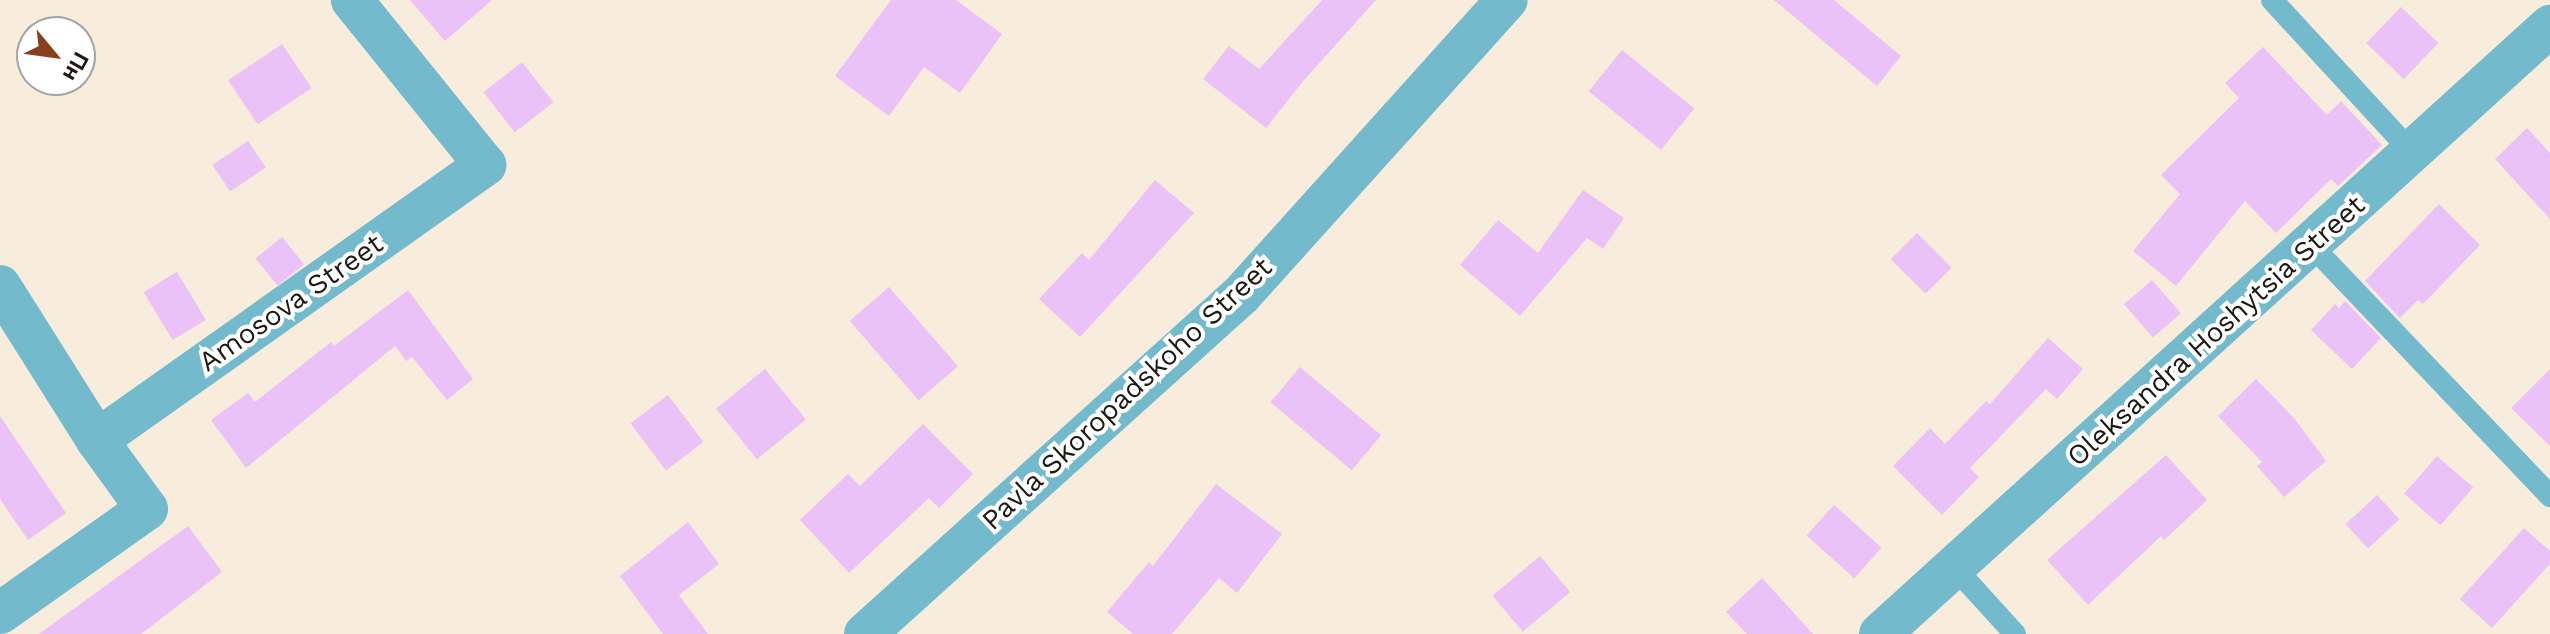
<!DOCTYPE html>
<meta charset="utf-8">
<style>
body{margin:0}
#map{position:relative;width:2550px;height:634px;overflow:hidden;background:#f8ecdc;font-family:"Work Sans",sans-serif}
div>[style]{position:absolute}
.building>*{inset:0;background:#ebc2f8;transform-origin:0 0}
.lane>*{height:22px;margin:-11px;padding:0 11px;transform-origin:11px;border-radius:11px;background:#74bacd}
.street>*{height:42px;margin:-21px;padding:0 21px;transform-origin:21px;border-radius:21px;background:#74bacd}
span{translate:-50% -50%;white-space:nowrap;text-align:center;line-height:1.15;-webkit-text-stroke:8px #fff;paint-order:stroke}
.street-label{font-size:28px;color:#1d1913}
.north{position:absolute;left:16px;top:16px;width:80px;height:80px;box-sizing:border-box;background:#fff;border:2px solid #a5a3a1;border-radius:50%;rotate:119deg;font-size:22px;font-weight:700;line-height:32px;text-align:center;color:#1d1913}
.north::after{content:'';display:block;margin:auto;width:28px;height:36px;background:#86401c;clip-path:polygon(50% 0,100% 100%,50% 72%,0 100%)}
</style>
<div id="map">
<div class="building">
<i style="clip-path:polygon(410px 0,492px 0,445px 41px)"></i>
<i style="clip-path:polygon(891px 0,956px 0,1002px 34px,960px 93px,924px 67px,889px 116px,835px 76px)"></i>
<i style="clip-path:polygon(1322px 0,1376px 0,1304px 80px,1266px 128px,1203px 79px,1229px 46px,1259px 69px)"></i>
<i style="clip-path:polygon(1774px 0,1834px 0,1901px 56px,1877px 86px)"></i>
<i style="left:2401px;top:7px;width:52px;height:50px;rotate:44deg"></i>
<i style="left:282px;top:44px;width:53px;height:65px;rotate:56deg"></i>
<i style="clip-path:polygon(2263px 47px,2327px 115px,2341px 101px,2382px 145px,2338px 186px,2331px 179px,2276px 233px,2245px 201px,2176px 286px,2133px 251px,2180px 194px,2161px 175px,2239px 98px,2225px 83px)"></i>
<i style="left:1622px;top:50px;width:93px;height:53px;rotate:39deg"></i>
<i style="left:522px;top:62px;width:51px;height:49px;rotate:52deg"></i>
<i style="clip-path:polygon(2527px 128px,2550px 153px,2550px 219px,2495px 159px)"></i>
<i style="left:248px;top:141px;width:32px;height:43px;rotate:56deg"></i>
<i style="clip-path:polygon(1155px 180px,1194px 213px,1080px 337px,1039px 299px,1082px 253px,1089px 260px)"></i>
<i style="clip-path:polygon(1583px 190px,1624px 218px,1603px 249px,1587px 238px,1520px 316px,1460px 265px,1498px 220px,1538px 253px)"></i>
<i style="clip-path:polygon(2439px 204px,2480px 245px,2423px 304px,2418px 300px,2400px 318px,2365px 281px)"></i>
<i style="left:1917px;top:233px;width:49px;height:37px;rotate:45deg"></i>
<i style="left:282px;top:237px;width:35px;height:34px;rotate:51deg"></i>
<i style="left:177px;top:272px;width:56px;height:39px;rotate:59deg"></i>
<i style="left:2152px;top:280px;width:44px;height:37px;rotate:49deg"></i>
<i style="left:889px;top:287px;width:105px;height:52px;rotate:49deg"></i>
<i style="clip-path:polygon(408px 290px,473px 379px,447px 400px,412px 357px,406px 361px,395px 346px,246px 468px,211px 420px,248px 393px,255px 402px,331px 342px,334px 346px)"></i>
<i style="clip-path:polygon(2345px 301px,2381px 338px,2352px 369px,2311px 330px,2335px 304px,2339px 308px)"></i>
<i style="clip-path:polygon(2048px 338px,2083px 369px,2057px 399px,2046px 389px,1970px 468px,1979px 477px,1942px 515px,1893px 466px,1930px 428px,1945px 444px,1986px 401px,1990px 404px)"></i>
<i style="left:1300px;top:367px;width:106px;height:46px;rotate:40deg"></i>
<i style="left:765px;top:369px;width:65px;height:63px;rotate:51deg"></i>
<i style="clip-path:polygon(2550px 369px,2550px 446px,2511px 408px)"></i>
<i style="clip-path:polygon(2256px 379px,2294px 418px,2326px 461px,2284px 497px,2257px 466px,2262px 462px,2218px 416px)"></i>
<i style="left:668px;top:395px;width:59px;height:47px;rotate:53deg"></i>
<i style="clip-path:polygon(0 416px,66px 513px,28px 540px,0 499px)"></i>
<i style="clip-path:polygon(923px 424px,973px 474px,939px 508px,929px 498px,849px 573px,800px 520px,848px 474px,860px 486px)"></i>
<i style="clip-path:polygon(2166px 455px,2207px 500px,2164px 540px,2161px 536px,2088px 605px,2047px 560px)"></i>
<i style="left:2437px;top:456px;width:48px;height:50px;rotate:41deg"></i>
<i style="clip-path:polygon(1216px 484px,1282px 534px,1237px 593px,1219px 578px,1172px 634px,1133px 634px,1107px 612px,1149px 562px,1153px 566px)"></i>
<i style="left:2377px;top:495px;width:33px;height:43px;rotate:47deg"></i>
<i style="left:1834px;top:505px;width:64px;height:41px;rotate:42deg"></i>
<i style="clip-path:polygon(688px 522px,719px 564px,679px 595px,708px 634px,663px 634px,620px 576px)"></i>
<i style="clip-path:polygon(188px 526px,222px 572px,141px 634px,39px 634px)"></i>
<i style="clip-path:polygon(2524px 528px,2550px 551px,2550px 564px,2492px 628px,2460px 599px)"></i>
<i style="left:1540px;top:556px;width:47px;height:62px;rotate:50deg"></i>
<i style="clip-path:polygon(1762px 578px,1813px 634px,1747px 634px,1726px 612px)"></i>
</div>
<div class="lane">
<i style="left:2272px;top:0;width:207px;rotate:47.4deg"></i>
<i style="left:2311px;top:245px;width:347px;rotate:46.4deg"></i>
<i style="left:1955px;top:568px;width:89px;rotate:47.7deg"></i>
</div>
<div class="street">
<i style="left:0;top:286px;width:182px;rotate:57.8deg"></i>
<i style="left:97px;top:440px;width:85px;rotate:54.1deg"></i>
<i style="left:147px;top:509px;width:180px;rotate:144.7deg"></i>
<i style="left:97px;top:440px;width:476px;rotate:-35.3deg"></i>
<i style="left:485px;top:165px;width:212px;rotate:-128.9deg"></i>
<i style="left:865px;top:634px;width:506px;rotate:-42.04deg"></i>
<i style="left:1241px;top:295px;width:397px;rotate:-48deg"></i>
<i style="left:1880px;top:634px;width:905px;rotate:-42.22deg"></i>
</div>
<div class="street-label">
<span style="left:291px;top:303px;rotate:-35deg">Amosova Street</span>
<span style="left:2216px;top:331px;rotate:-42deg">Oleksandra Hoshytsia Street</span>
<span style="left:1127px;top:394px;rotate:-43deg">Pavla Skoropadskoho Street</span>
</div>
<div class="north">Пн</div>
</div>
